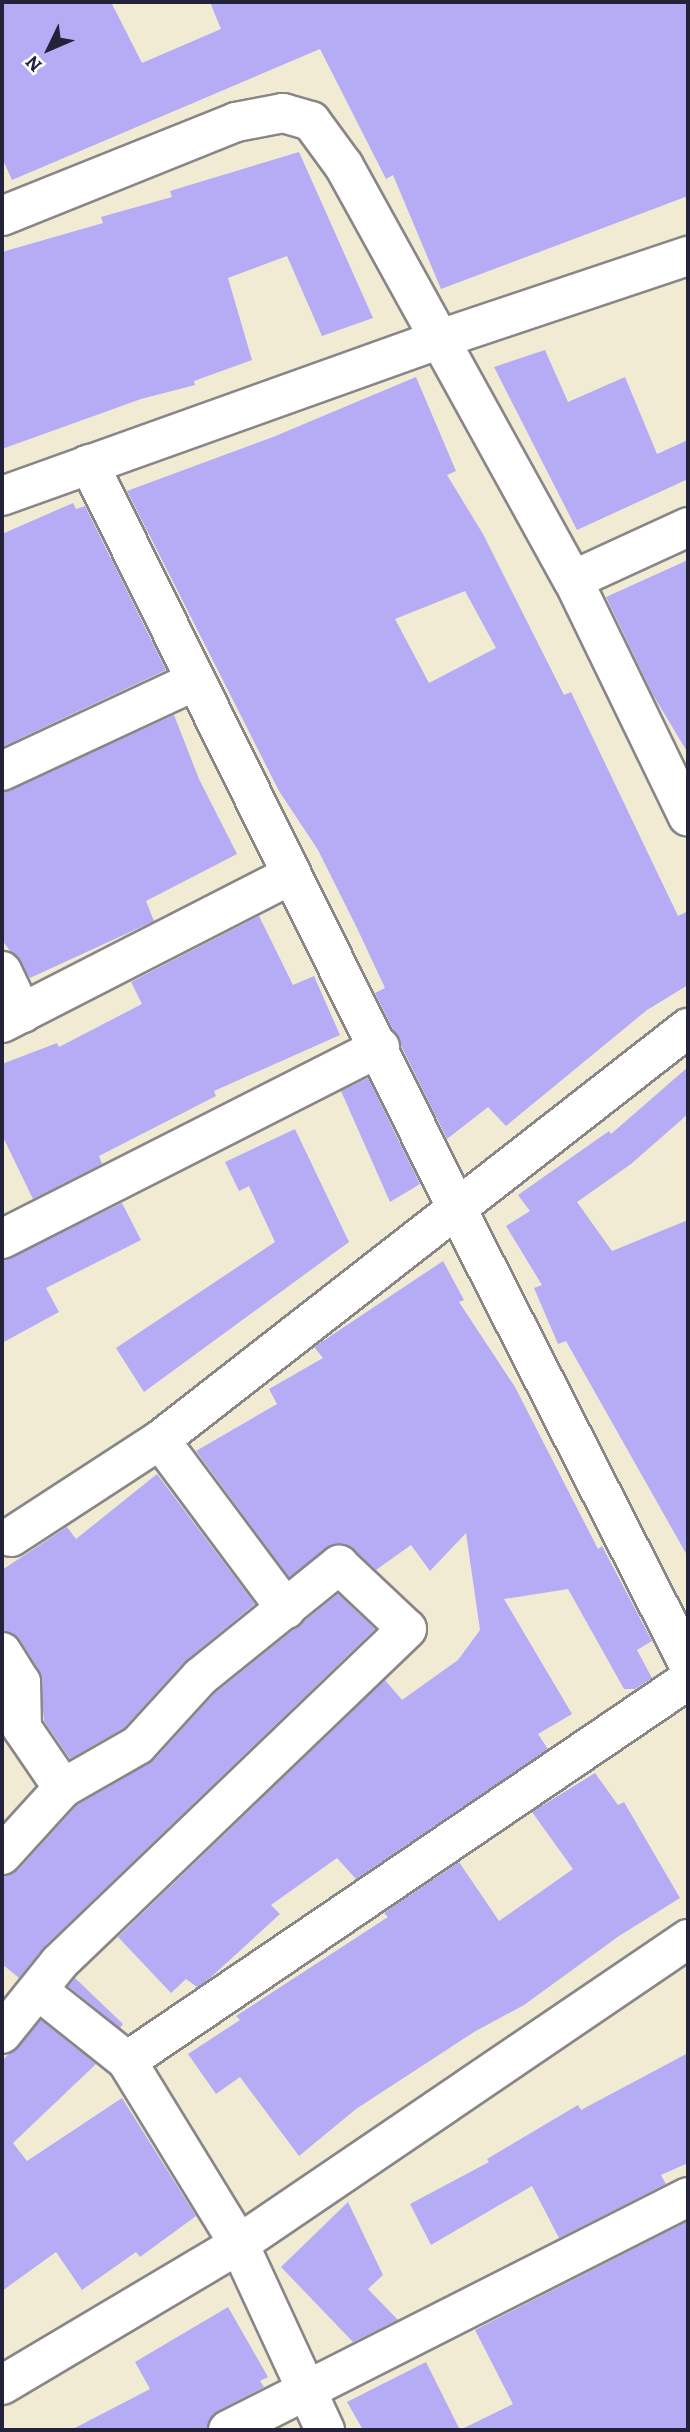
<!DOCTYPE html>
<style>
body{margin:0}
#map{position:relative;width:690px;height:2432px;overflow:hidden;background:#f1ebd4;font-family:Alegreya,serif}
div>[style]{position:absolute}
.building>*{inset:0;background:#b6acf5}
.roads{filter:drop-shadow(2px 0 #8a8688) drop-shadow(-2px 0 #8a8688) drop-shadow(0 2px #8a8688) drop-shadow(0 -2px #8a8688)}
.street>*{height:38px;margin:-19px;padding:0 19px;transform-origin:19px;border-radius:19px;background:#fff}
span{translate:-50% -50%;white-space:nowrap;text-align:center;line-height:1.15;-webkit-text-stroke:6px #fff;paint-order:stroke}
.frame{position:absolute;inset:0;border:4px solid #22223b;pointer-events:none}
.north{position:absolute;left:14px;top:14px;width:70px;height:70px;-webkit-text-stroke:5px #fff;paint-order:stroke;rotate:226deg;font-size:19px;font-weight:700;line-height:28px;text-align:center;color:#22223b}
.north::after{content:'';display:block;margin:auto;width:24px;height:32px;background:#22223b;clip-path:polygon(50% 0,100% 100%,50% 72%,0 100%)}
</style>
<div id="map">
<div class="building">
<i style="clip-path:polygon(2px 2px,111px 2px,142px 63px,221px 29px,210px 2px,688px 2px,688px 196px,441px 289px,393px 175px,386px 179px,320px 49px,12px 180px,2px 158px)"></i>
<i style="clip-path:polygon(299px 152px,373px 318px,322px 336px,287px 256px,228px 278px,252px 360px,194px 381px,195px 385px,141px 399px,2px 449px,2px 252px,103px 223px,101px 217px,172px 197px,170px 191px)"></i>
<i style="clip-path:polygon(545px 350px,568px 402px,625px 377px,657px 454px,688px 440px,688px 479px,577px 530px,494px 367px)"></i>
<i style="clip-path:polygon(evenodd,416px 377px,456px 471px,447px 475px,483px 534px,564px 695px,571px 692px,678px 916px,688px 911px,688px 985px,647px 1010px,506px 1126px,488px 1107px,447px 1139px,375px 993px,385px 988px,357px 928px,318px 850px,279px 791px,127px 491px,273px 437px,416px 377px,465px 591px,496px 648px,429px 683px,395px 619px,465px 591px)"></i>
<i style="clip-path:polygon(73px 503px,76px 509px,85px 506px,166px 670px,2px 747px,2px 534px)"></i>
<i style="clip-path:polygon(688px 560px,688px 753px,653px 695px,606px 597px)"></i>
<i style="clip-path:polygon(174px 715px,199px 779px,237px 854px,146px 901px,154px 921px,30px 978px,2px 940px,2px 793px)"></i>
<i style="clip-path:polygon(259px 916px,293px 985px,314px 976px,340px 1035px,214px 1091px,216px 1096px,99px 1156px,102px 1164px,33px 1199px,2px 1135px,2px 1064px,57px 1043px,59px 1047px,142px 1004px,131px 982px)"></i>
<i style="clip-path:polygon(688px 1067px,688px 1114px,631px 1164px,577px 1202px,612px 1251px,688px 1220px,688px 1557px,566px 1341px,558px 1344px,534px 1288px,542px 1285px,506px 1226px,530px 1211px,518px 1195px,609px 1131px,611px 1134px)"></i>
<i style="clip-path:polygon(368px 1078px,420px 1184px,390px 1202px,341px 1091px)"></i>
<i style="clip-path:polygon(295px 1129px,349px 1242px,144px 1392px,116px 1348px,275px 1242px,249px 1186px,239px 1191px,225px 1162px)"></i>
<i style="clip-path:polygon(122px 1203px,141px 1240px,46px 1288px,59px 1312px,2px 1343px,2px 1261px)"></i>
<i style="clip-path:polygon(443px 1261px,464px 1300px,459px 1302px,515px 1387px,598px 1549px,602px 1546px,652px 1641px,637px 1650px,652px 1678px,635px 1689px,624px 1689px,568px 1589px,504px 1599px,572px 1714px,538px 1734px,548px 1749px,356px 1879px,337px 1858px,271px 1905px,280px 1914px,209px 1979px,197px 1987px,186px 1979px,171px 1993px,118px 1937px,385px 1680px,402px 1700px,458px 1660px,480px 1630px,466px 1533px,430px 1571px,411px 1545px,376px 1570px,353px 1549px,335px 1544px,289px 1577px,196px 1451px,277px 1404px,269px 1389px,323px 1358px,314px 1347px)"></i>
<i style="clip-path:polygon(157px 1474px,255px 1604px,184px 1662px,124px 1728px,70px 1759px,44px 1721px,39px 1670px,20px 1640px,2px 1630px,2px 1570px,67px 1527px,76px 1539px)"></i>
<i style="clip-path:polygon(338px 1594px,375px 1629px,44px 1947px,19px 1978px,2px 1964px,2px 1876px,18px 1870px,77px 1805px,154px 1760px,215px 1693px)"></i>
<i style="clip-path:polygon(595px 1773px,618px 1805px,624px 1802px,680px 1898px,619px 1936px,524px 2005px,474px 2032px,356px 2109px,299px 2156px,240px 2077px,216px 2094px,188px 2054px,240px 2020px,236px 2016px,388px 1917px,384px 1913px,459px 1862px,499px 1921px,573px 1869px,532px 1812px)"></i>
<i style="clip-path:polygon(75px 1978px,123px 2024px,120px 2028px,68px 1986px)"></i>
<i style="clip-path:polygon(41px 2020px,96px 2064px,13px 2143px,27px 2161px,122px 2098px,196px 2216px,140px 2257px,136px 2252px,82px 2290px,56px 2252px,2px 2291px,2px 2061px)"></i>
<i style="clip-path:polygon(688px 2053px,688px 2163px,661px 2175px,666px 2184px,559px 2238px,532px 2186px,431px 2245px,410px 2204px,489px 2162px,487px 2159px,578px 2105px,581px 2110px)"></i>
<i style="clip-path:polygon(348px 2202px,383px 2275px,368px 2289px,398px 2320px,353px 2342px,281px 2267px)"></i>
<i style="clip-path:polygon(686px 2222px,688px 2430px,363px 2430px,347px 2402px,426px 2362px,460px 2430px,513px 2404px,475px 2330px)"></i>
<i style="clip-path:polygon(228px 2307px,268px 2377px,260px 2381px,264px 2387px,218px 2411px,206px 2430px,71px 2430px,150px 2389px,135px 2362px)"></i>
</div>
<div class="roads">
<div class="street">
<i style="left:2px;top:216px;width:252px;rotate:-21.9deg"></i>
<i style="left:236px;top:122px;width:48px;rotate:-10.8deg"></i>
<i style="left:283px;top:113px;width:29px;rotate:16deg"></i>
<i style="left:311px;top:121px;width:56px;rotate:53.7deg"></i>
<i style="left:344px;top:166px;width:473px;rotate:61.1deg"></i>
<i style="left:573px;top:580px;width:263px;rotate:64.1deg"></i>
<i style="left:89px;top:464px;width:831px;rotate:63.71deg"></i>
<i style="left:457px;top:1209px;width:509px;rotate:63.03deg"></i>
<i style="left:2px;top:496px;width:462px;rotate:-19.7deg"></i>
<i style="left:437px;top:340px;width:265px;rotate:-18.5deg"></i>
<i style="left:573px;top:580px;width:127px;rotate:-24.7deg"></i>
<i style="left:2px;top:771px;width:213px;rotate:-25deg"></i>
<i style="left:2px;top:971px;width:47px;rotate:64.5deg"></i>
<i style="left:2px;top:1023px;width:325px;rotate:-27.1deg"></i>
<i style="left:2px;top:1239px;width:424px;rotate:-26.9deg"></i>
<i style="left:160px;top:1440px;width:211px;rotate:53.3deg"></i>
<i style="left:11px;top:1537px;width:178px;rotate:-33.1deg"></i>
<i style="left:160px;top:1440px;width:670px;rotate:-37.97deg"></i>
<i style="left:2px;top:1652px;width:36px;rotate:58deg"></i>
<i style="left:21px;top:1682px;width:46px;rotate:88.8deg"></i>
<i style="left:22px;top:1728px;width:73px;rotate:55.7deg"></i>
<i style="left:2px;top:1855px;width:91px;rotate:-47.7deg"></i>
<i style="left:63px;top:1788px;width:86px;rotate:-29.8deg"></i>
<i style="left:138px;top:1745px;width:92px;rotate:-47.6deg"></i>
<i style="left:200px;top:1677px;width:179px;rotate:-38.9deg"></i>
<i style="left:339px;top:1565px;width:93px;rotate:43.3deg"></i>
<i style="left:407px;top:1629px;width:482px;rotate:136.2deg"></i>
<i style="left:59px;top:1963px;width:91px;rotate:128.8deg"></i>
<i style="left:39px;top:1991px;width:112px;rotate:38.5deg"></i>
<i style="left:2px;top:2385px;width:276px;rotate:-30.7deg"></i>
<i style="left:239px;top:2244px;width:543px;rotate:-34.19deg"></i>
<i style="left:228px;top:2430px;width:516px;rotate:-26.86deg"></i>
<i style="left:325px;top:2430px;width:205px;rotate:-114.8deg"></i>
<i style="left:239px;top:2244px;width:215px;rotate:-121.5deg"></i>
<i style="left:127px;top:2061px;width:678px;rotate:-34.18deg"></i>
</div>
</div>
<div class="frame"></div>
<div class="north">N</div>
</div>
